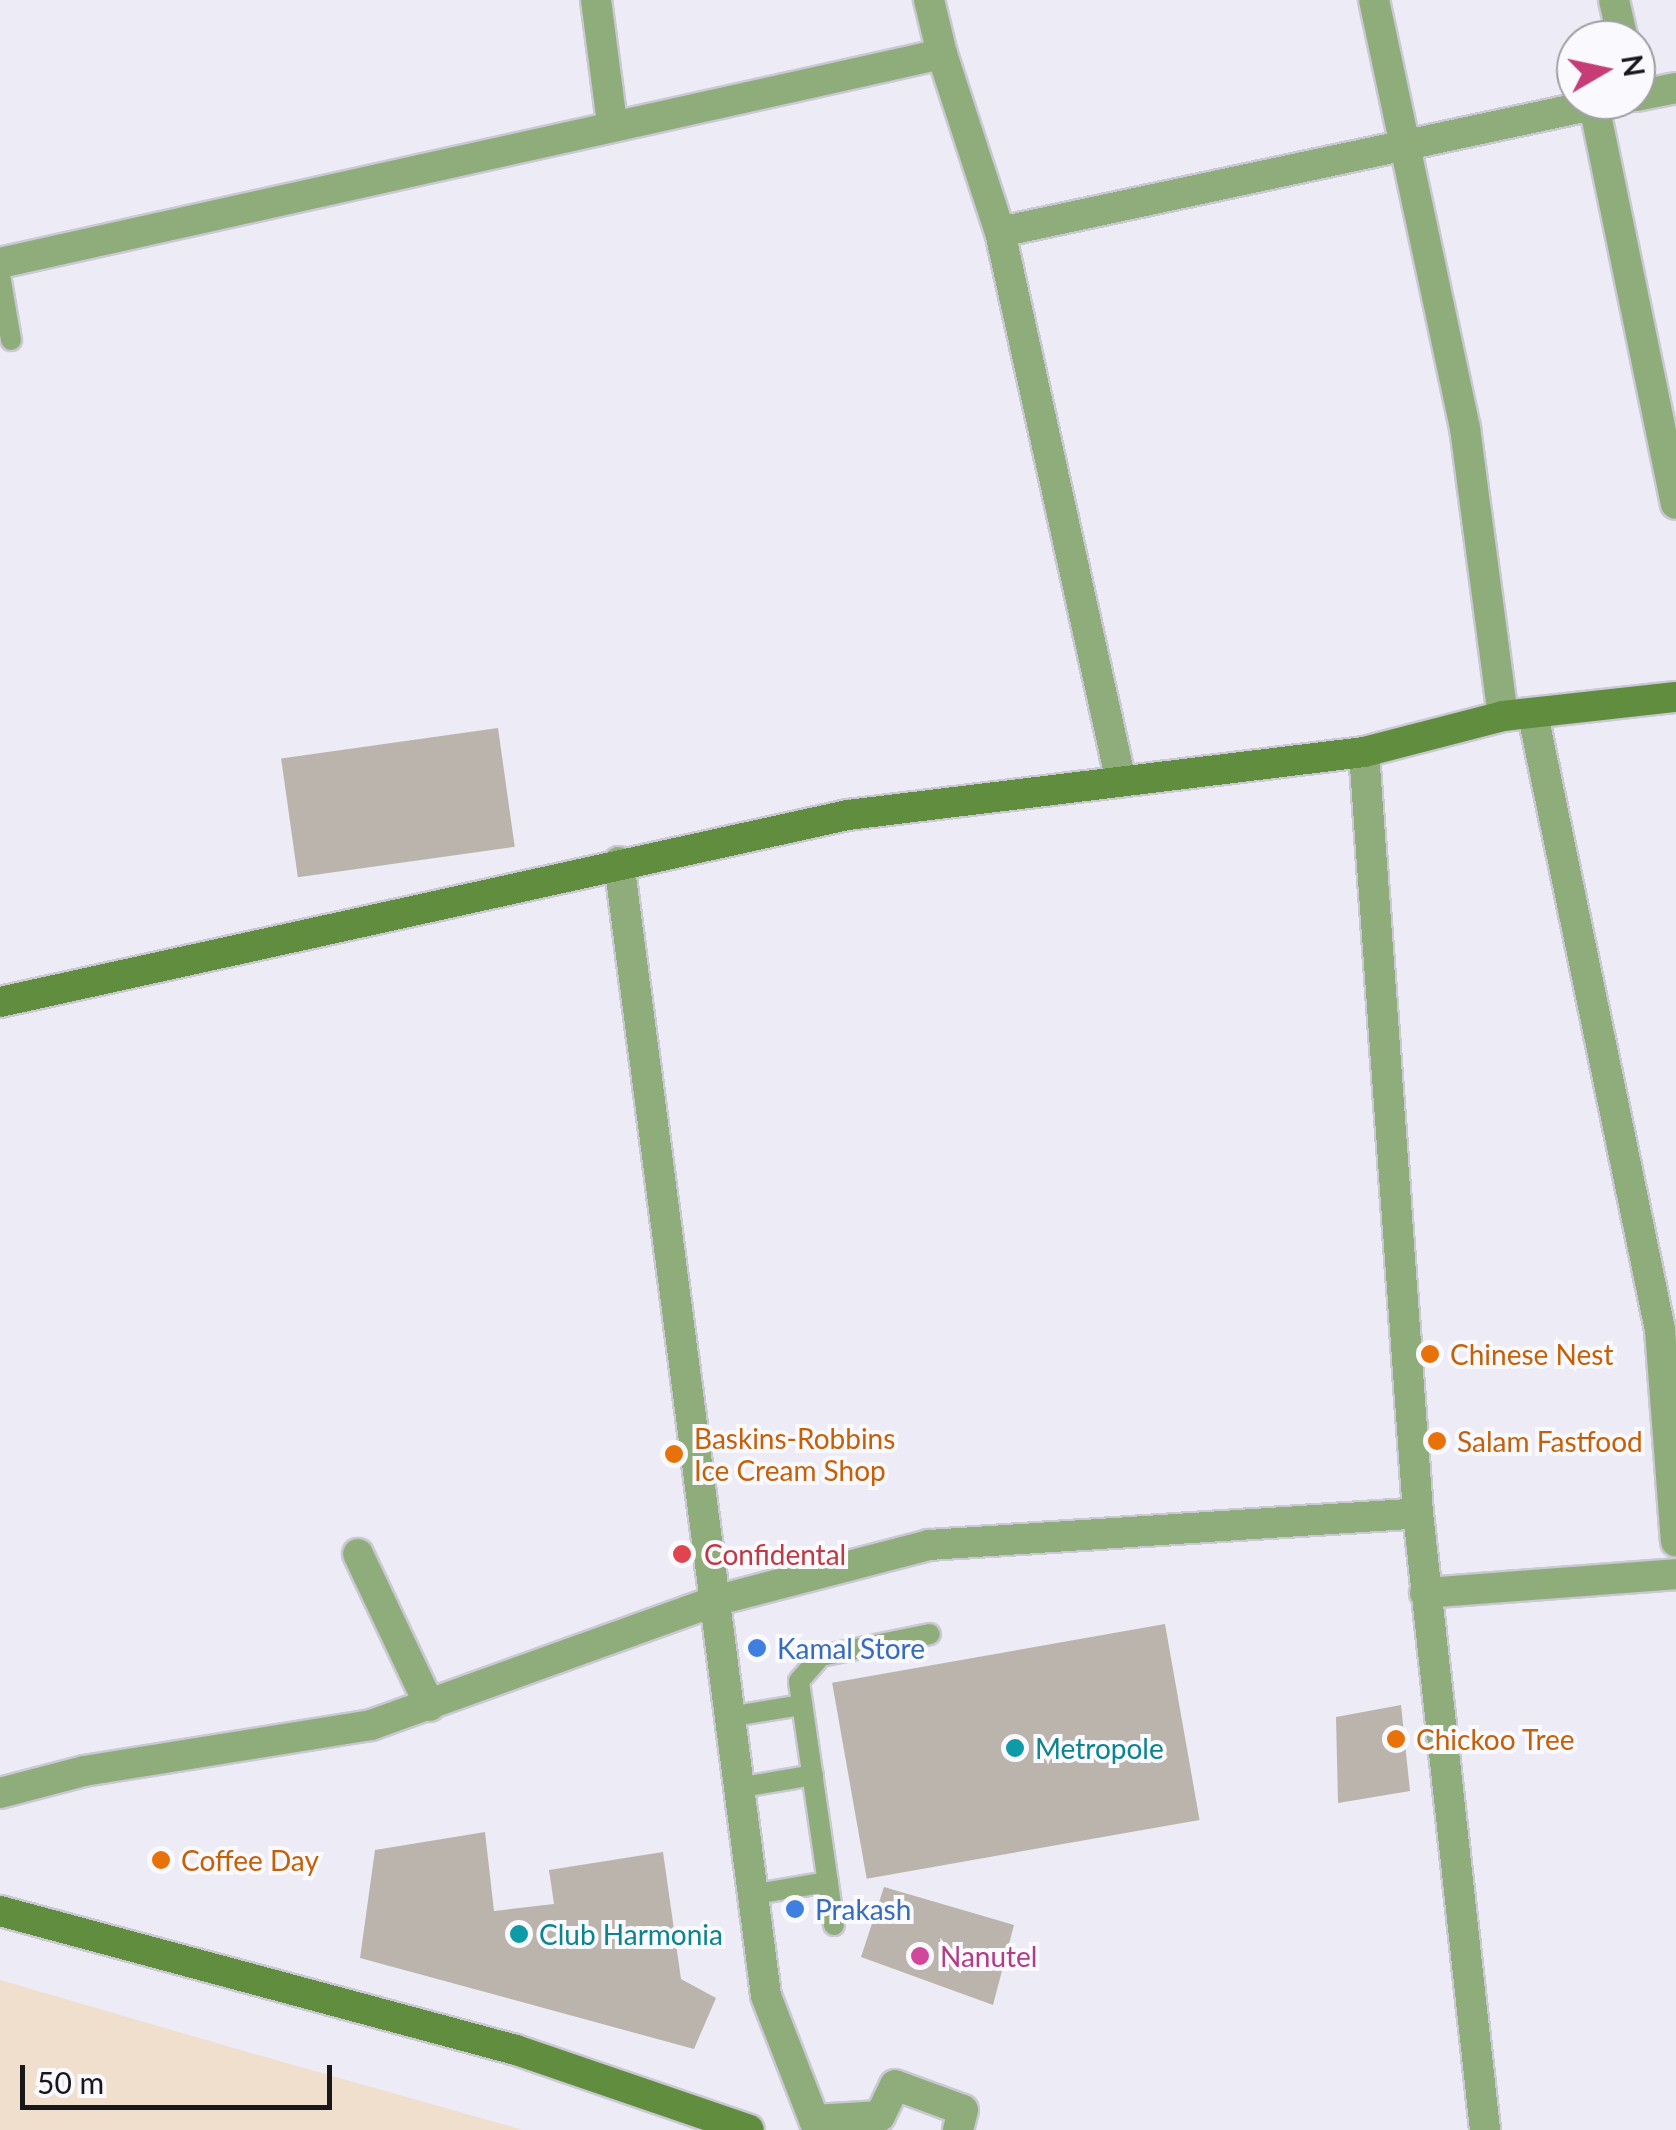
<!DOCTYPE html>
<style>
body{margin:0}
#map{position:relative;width:1676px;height:2130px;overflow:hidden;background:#ecebf6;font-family:Lato,sans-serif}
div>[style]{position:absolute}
.commercial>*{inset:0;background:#f1dfce}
.building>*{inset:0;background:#bbb4ac;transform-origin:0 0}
.roads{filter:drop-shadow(2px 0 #cac9d3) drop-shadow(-2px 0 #cac9d3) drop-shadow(0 2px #cac9d3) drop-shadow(0 -2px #cac9d3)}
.service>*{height:20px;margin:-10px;padding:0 10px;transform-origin:10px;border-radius:10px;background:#8fad7a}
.minor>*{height:30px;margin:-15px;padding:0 15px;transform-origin:15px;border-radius:15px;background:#8fad7a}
.secondary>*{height:30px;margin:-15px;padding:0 15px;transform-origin:15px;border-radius:15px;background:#618d3f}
.dots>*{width:28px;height:28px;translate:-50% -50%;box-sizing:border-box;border:5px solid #f9f9fe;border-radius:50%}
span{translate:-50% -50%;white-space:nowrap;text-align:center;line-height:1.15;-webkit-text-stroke:8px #f9f9fe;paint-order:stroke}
.food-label{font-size:28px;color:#c56008}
.left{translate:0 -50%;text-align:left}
.health-label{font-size:28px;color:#be3a42}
.shop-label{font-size:28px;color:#366cbe}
.culture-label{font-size:28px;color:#0d838f}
.hotel-label{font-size:28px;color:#b23c85}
.north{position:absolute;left:1556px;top:20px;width:100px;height:100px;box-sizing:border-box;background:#f9f9fe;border:2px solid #9f9fa3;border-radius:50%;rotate:81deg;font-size:28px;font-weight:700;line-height:40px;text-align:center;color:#18181b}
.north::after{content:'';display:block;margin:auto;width:35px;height:45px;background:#c63c76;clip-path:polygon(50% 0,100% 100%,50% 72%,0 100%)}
.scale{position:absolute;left:20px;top:2065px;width:312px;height:45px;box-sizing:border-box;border:5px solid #18181b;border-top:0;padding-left:12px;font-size:30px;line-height:35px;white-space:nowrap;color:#18181b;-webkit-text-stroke:8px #f9f9fe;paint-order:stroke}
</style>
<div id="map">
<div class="commercial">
<i style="clip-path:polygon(0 1980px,251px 2053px,523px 2130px,0 2130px)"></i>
</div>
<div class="building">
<i style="left:498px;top:728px;width:120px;height:219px;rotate:82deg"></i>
<i style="left:1165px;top:1624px;width:199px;height:338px;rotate:80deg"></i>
<i style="clip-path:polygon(1401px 1705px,1410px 1791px,1338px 1803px,1336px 1717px)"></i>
<i style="clip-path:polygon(485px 1832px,494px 1911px,554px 1904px,549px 1870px,663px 1852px,681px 1979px,716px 1998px,694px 2049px,360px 1958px,375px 1850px)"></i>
<i style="clip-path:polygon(884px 1887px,1014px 1925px,993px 2005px,861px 1957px)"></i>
</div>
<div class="roads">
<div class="service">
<i style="left:0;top:275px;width:66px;rotate:80.4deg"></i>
<i style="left:734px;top:1716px;width:69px;rotate:-9.2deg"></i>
<i style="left:743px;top:1787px;width:71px;rotate:-9.7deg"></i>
<i style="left:756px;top:1894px;width:73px;rotate:-9.5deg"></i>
<i style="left:834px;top:1925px;width:246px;rotate:-98.2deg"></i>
<i style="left:799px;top:1681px;width:33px;rotate:-49deg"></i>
<i style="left:821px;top:1656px;width:111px;rotate:-11.4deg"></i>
</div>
<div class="minor">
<i style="left:596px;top:0;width:125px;rotate:82.6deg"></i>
<i style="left:1374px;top:0;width:438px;rotate:78deg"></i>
<i style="left:1465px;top:428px;width:290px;rotate:82.5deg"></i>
<i style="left:1614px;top:0;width:41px;rotate:77.3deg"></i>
<i style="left:942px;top:54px;width:187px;rotate:72deg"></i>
<i style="left:1000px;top:232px;width:630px;rotate:-12.09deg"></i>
<i style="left:1636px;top:96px;width:41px;rotate:-11.3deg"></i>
<i style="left:1594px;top:105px;width:407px;rotate:78.4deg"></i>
<i style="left:1000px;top:232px;width:563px;rotate:77.59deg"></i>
<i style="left:0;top:263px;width:965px;rotate:-12.51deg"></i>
<i style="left:942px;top:54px;width:56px;rotate:-103.5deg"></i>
<i style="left:1533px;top:715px;width:628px;rotate:78.33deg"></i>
<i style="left:1660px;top:1330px;width:212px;rotate:85.7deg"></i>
<i style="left:1364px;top:752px;width:763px;rotate:85.94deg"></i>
<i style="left:1418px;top:1513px;width:621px;rotate:83.8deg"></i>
<i style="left:619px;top:862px;width:1143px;rotate:82.61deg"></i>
<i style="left:766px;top:1996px;width:144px;rotate:68.8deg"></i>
<i style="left:358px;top:1554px;width:168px;rotate:64.7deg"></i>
<i style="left:1425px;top:1593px;width:252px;rotate:-4.3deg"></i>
<i style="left:0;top:1793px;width:87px;rotate:-14.7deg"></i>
<i style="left:84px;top:1771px;width:291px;rotate:-9.1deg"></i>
<i style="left:371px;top:1725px;width:369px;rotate:-19.8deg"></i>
<i style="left:718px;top:1600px;width:218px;rotate:-14.6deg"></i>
<i style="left:929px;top:1545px;width:490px;rotate:-3.7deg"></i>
<i style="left:814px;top:2120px;width:66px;rotate:-3.5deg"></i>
<i style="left:880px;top:2116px;width:34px;rotate:-64deg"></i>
<i style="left:895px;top:2085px;width:72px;rotate:20.2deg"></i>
<i style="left:963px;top:2110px;width:21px;rotate:104deg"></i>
</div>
<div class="secondary">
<i style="left:0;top:1002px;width:868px;rotate:-12.44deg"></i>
<i style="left:848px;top:815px;width:520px;rotate:-6.96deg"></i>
<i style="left:1364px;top:752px;width:144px;rotate:-14.5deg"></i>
<i style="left:1503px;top:716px;width:174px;rotate:-6.3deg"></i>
<i style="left:0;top:1911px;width:534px;rotate:15.08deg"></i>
<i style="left:516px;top:2050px;width:246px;rotate:18.9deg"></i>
</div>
</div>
<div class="dots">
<i style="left:1430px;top:1354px;background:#e8710a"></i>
<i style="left:1437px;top:1441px;background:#e8710a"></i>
<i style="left:674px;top:1454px;background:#e8710a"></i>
<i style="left:682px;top:1554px;background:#e0444e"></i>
<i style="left:757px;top:1648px;background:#3f7fe0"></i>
<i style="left:1396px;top:1739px;background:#e8710a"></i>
<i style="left:1015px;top:1748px;background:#0f9aa8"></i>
<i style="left:161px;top:1860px;background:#e8710a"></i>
<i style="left:795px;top:1909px;background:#3f7fe0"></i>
<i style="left:519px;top:1934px;background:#0f9aa8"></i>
<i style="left:920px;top:1956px;background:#d1479c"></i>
</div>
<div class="food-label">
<span class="left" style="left:1450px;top:1354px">Chinese Nest</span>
<span class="left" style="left:694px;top:1454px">Baskins-Robbins<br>Ice Cream Shop</span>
<span class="left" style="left:1457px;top:1441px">Salam Fastfood</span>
<span class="left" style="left:1416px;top:1739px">Chickoo Tree</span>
<span class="left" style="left:181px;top:1860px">Coffee Day</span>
</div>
<div class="health-label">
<span class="left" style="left:704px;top:1554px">Confidental</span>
</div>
<div class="shop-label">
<span class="left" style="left:777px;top:1648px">Kamal Store</span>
<span class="left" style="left:815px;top:1909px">Prakash</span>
</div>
<div class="culture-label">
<span class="left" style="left:1035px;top:1748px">Metropole</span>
<span class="left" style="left:539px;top:1934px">Club Harmonia</span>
</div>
<div class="hotel-label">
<span class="left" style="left:940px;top:1956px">Nanutel</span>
</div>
<div class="north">N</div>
<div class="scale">50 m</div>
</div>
